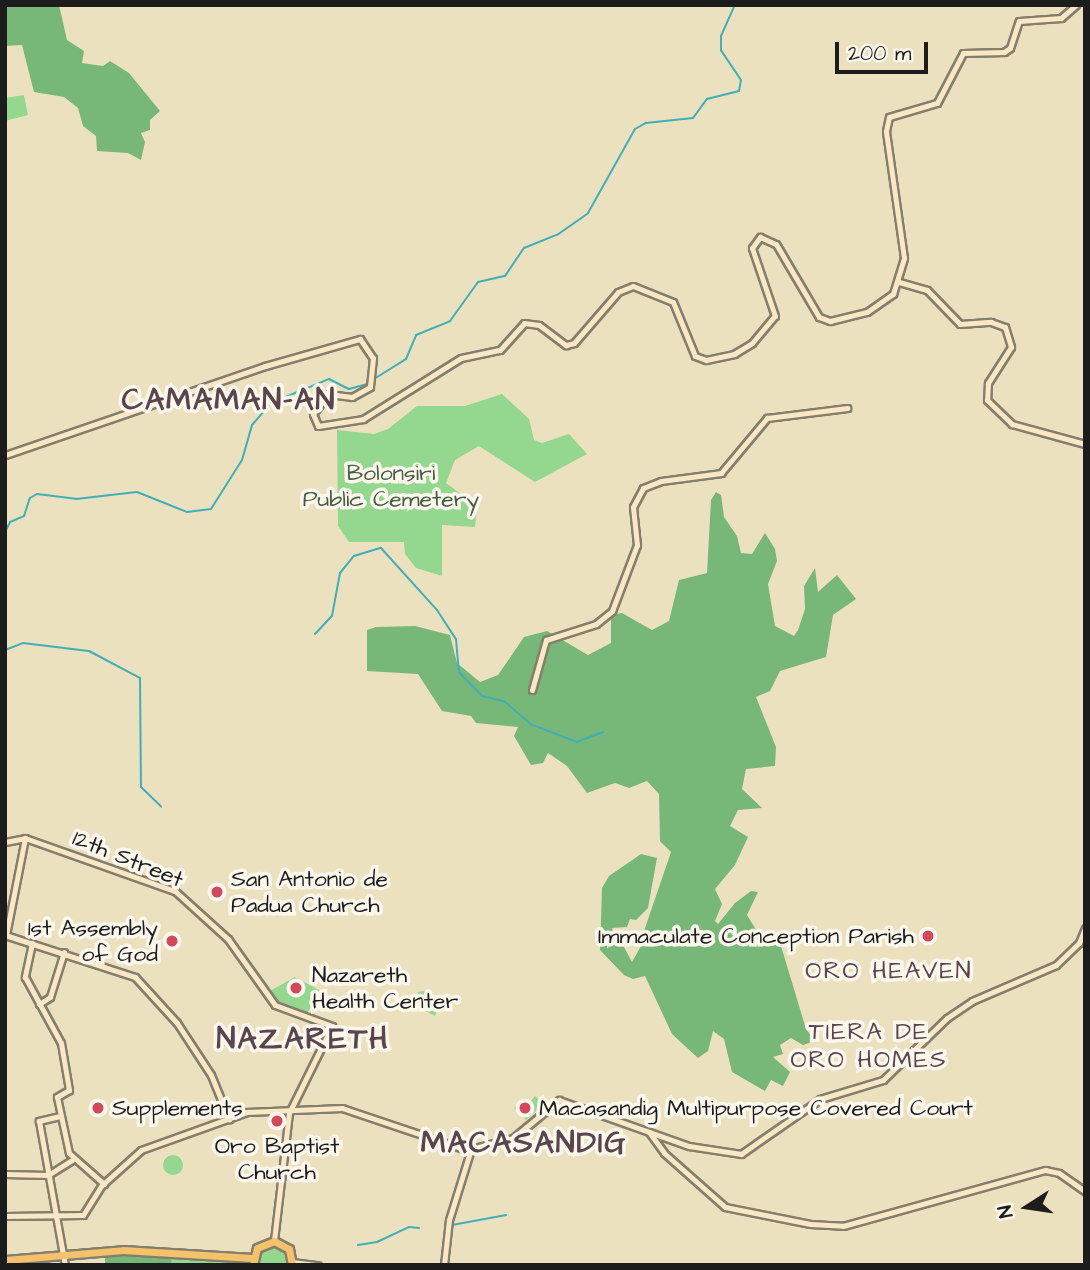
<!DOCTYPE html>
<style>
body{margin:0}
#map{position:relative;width:1090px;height:1270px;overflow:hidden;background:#ece1bf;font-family:"Architects Daughter",sans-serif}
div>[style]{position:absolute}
.green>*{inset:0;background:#94d78e}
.round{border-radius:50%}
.forest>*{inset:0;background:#77b879}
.stream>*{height:2px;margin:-1px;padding:0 1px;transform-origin:1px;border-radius:1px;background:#3fafb8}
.roads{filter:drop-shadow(2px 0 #847e6e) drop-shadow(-2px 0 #847e6e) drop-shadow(0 2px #847e6e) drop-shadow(0 -2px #847e6e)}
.secondary>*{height:5px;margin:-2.5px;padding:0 2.5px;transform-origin:2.5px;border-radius:2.5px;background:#fae7c3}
.primary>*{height:7px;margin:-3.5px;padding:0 3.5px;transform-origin:3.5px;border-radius:3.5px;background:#f3c26a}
.dots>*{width:19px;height:19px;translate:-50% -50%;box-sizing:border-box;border:4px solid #fbf7ec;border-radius:50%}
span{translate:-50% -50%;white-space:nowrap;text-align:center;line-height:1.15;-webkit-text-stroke:7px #fbf7ec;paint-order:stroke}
.park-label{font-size:23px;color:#465d44}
.street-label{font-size:23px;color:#1c1c1c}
.poi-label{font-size:23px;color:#1c1c1c}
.left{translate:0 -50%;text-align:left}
.right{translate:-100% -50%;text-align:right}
.neighbourhood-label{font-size:24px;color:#59454c;letter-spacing:2px}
.district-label{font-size:30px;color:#59454c;font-weight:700;letter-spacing:2px}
.frame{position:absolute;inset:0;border:7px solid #1c1c1c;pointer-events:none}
.north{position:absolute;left:992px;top:1172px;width:70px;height:70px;-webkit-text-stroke:5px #fbf7ec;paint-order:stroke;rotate:258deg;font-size:19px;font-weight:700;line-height:28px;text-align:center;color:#1c1c1c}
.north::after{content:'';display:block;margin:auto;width:24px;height:32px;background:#1c1c1c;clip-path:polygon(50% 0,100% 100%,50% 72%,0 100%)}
.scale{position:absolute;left:835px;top:42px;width:93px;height:32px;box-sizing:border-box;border:4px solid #1c1c1c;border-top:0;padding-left:9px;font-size:21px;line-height:24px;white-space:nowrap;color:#1c1c1c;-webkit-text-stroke:5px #fbf7ec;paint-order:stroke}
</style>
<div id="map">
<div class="green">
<i style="clip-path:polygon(24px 95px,28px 115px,5px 121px,5px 98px)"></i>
<i style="clip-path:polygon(502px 394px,529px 419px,534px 440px,542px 443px,569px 434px,587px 454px,535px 482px,479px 446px,455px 460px,446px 483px,477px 506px,475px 527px,442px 525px,442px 576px,416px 568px,405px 554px,404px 542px,349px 542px,338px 526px,337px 430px,374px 434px,388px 429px,417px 406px,465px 406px)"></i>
<i style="clip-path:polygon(295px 977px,321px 991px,306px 1015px,275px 1003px,268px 992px)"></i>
<i style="clip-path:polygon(423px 991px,441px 999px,435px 1016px,420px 1008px,418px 992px)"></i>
<i style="clip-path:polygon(535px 1096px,544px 1104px,526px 1120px,514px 1108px,525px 1098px,530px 1102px)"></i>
<i class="round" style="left:163px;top:1155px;width:20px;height:20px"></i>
<i style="clip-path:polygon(264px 1245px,278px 1245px,286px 1250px,289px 1265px,256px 1265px,257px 1252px)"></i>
<i style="clip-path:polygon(136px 1255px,182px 1257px,246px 1265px,105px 1265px,105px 1256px)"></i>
</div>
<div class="forest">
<i style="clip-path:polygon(5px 5px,59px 5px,67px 40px,84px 51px,82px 63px,103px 66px,110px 61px,129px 73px,160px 111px,150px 120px,150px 130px,141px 133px,145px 142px,141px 160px,128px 153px,97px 151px,96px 136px,83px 126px,78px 108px,64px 97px,34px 92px,22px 45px,5px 46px)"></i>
<i style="clip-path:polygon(716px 492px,721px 495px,724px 517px,737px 536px,741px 553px,752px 554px,765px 533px,775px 549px,777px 561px,768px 584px,775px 626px,794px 636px,798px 630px,805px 609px,804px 586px,815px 568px,818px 592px,837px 575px,856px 599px,833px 615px,826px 657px,780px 671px,770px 691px,756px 697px,776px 747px,775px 766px,746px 769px,742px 789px,762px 808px,738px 810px,730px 826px,748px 837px,735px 865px,715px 889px,722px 904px,715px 921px,718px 924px,735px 903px,751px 891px,758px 892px,747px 915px,766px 946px,778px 936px,806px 1029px,815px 1041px,803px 1045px,791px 1038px,780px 1045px,783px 1054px,773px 1057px,790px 1072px,783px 1086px,771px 1080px,765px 1091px,732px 1072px,724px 1039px,713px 1031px,708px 1051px,698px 1058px,672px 1034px,645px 976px,633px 979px,624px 975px,600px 950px,602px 888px,609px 876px,641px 854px,657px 858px,648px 908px,636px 920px,630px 919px,627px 927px,612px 928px,616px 944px,624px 947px,632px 962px,646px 937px,644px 931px,671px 852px,660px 841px,659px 794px,647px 781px,629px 788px,615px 783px,587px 793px,567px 766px,548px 753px,543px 763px,531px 765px,514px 736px,518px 727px,476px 723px,471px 716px,442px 711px,418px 674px,367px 671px,367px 630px,376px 627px,415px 626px,450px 635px,457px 663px,480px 682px,498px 675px,524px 637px,547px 631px,588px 655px,611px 643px,611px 615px,622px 613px,652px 630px,669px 621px,679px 580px,707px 573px,711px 500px)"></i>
<i style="clip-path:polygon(105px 1256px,136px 1255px,172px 1256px,171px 1265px,105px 1265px)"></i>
</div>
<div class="stream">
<i style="left:374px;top:379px;width:38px;rotate:-32deg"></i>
<i style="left:406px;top:359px;width:26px;rotate:-67deg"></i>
<i style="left:416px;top:335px;width:37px;rotate:-22deg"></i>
<i style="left:450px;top:321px;width:48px;rotate:-54.3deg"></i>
<i style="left:478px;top:282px;width:28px;rotate:-13deg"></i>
<i style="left:505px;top:276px;width:34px;rotate:-56deg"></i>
<i style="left:524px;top:248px;width:35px;rotate:-22deg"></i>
<i style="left:557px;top:235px;width:38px;rotate:-35deg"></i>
<i style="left:588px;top:213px;width:96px;rotate:-60.8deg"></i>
<i style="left:635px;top:129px;width:13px;rotate:-29deg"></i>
<i style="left:646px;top:123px;width:47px;rotate:-6.1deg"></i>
<i style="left:693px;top:118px;width:24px;rotate:-54deg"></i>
<i style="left:707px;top:99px;width:33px;rotate:-14deg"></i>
<i style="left:739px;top:91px;width:11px;rotate:-80deg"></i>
<i style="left:741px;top:80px;width:36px;rotate:-124deg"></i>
<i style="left:721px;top:50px;width:14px;rotate:-90deg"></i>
<i style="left:721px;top:36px;width:34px;rotate:-66deg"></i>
<i style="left:5px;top:532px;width:11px;rotate:-63deg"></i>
<i style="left:10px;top:522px;width:15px;rotate:-23deg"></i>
<i style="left:24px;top:516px;width:19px;rotate:-72deg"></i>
<i style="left:30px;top:498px;width:8px;rotate:-30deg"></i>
<i style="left:37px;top:494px;width:39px;rotate:7deg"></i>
<i style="left:76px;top:499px;width:61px;rotate:-6.5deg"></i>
<i style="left:137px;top:492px;width:54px;rotate:21.8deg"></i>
<i style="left:187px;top:512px;width:24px;rotate:-7deg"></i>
<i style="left:211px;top:509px;width:58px;rotate:-57.7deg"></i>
<i style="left:242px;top:460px;width:36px;rotate:-74deg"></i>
<i style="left:252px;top:425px;width:29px;rotate:-49deg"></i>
<i style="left:271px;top:403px;width:63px;rotate:-22.5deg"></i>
<i style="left:329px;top:379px;width:22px;rotate:27deg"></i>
<i style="left:349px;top:389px;width:20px;rotate:-15deg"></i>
<i style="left:315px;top:634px;width:25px;rotate:-47deg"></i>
<i style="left:332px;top:616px;width:44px;rotate:-79.5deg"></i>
<i style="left:340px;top:573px;width:22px;rotate:-51deg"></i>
<i style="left:354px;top:556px;width:28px;rotate:-17deg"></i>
<i style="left:381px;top:548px;width:84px;rotate:47.9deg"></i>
<i style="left:437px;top:610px;width:35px;rotate:57deg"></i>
<i style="left:456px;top:639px;width:33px;rotate:85deg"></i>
<i style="left:459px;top:672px;width:33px;rotate:46deg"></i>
<i style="left:482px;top:696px;width:23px;rotate:13deg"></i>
<i style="left:504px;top:701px;width:35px;rotate:41deg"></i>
<i style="left:530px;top:724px;width:50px;rotate:21deg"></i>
<i style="left:577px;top:742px;width:28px;rotate:-21deg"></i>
<i style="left:5px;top:650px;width:19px;rotate:-21deg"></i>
<i style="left:23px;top:643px;width:66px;rotate:6.9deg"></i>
<i style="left:89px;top:651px;width:58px;rotate:27.9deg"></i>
<i style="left:140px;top:678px;width:109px;rotate:89.5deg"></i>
<i style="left:141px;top:787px;width:28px;rotate:44deg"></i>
<i style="left:452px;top:1225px;width:55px;rotate:-10.5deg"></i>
<i style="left:358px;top:1245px;width:19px;rotate:-9deg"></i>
<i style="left:377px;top:1242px;width:35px;rotate:-25deg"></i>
<i style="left:409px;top:1227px;width:10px;rotate:6deg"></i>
</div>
<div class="roads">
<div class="secondary">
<i style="left:899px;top:282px;width:29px;rotate:16deg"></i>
<i style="left:927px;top:290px;width:47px;rotate:45.9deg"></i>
<i style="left:960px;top:324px;width:31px;rotate:-4deg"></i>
<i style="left:991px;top:322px;width:15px;rotate:20deg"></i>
<i style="left:1005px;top:327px;width:21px;rotate:73deg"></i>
<i style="left:1011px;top:347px;width:43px;rotate:122.6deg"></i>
<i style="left:988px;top:383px;width:17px;rotate:93deg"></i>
<i style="left:987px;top:400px;width:35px;rotate:44deg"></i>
<i style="left:1012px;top:424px;width:76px;rotate:15.3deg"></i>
<i style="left:5px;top:455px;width:275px;rotate:-18.9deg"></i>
<i style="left:265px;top:366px;width:99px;rotate:-15.9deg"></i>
<i style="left:360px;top:339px;width:23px;rotate:56deg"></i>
<i style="left:373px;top:358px;width:29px;rotate:96deg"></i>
<i style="left:370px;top:387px;width:21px;rotate:151deg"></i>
<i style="left:352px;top:397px;width:24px;rotate:-173deg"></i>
<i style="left:328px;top:394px;width:25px;rotate:127deg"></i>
<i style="left:313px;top:414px;width:13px;rotate:67deg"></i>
<i style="left:318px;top:426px;width:46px;rotate:-8.8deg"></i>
<i style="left:363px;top:419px;width:115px;rotate:-31.9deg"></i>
<i style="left:461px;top:358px;width:40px;rotate:-12deg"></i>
<i style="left:500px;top:350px;width:36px;rotate:-48deg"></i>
<i style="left:524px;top:323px;width:15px;rotate:8deg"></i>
<i style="left:539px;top:325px;width:34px;rotate:37deg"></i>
<i style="left:566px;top:345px;width:8px;rotate:-14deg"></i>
<i style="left:574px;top:343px;width:67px;rotate:-49.2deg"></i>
<i style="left:618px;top:292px;width:16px;rotate:-22deg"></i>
<i style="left:633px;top:286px;width:43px;rotate:21.8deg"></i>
<i style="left:673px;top:302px;width:58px;rotate:67.8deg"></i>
<i style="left:695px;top:356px;width:12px;rotate:20deg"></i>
<i style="left:706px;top:360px;width:29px;rotate:-12deg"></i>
<i style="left:734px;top:354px;width:21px;rotate:-31deg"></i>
<i style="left:752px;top:343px;width:35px;rotate:-50deg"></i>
<i style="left:775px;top:316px;width:72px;rotate:-108.7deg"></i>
<i style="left:752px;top:248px;width:14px;rotate:-54deg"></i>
<i style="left:760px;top:237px;width:17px;rotate:24deg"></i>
<i style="left:776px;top:244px;width:85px;rotate:59.5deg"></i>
<i style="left:819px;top:317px;width:12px;rotate:20deg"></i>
<i style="left:830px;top:321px;width:38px;rotate:-14deg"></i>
<i style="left:867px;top:312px;width:32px;rotate:-35deg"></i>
<i style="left:893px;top:294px;width:38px;rotate:-73deg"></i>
<i style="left:904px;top:258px;width:128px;rotate:-98.1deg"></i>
<i style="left:886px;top:131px;width:14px;rotate:-78deg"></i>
<i style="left:889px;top:117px;width:50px;rotate:-16.3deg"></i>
<i style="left:937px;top:103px;width:56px;rotate:-62.5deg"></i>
<i style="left:963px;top:53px;width:41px;rotate:-1.4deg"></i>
<i style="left:1004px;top:52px;width:7px;rotate:-34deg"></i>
<i style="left:1010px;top:48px;width:28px;rotate:-72deg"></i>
<i style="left:1019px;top:21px;width:42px;rotate:-4.1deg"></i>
<i style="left:1061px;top:18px;width:20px;rotate:-41deg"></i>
<i style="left:532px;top:690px;width:52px;rotate:-74.4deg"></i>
<i style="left:546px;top:640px;width:52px;rotate:-17.7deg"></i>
<i style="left:596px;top:624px;width:21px;rotate:-39deg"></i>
<i style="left:612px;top:611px;width:71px;rotate:-69.3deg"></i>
<i style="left:637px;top:545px;width:38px;rotate:-96deg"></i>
<i style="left:633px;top:507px;width:21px;rotate:-62deg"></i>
<i style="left:643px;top:488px;width:19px;rotate:-21deg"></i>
<i style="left:661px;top:481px;width:61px;rotate:-7.6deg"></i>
<i style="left:721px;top:473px;width:72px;rotate:-50.1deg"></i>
<i style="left:767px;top:418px;width:81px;rotate:-7.1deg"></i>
<i style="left:5px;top:842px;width:20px;rotate:-11deg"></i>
<i style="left:25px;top:838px;width:159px;rotate:19.5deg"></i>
<i style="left:175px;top:891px;width:72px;rotate:42.2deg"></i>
<i style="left:228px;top:939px;width:81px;rotate:54.5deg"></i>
<i style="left:275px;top:1005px;width:61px;rotate:20.2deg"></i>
<i style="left:332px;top:1026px;width:97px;rotate:116.3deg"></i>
<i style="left:289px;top:1113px;width:129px;rotate:96.7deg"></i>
<i style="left:5px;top:935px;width:137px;rotate:17.9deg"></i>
<i style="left:135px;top:977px;width:62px;rotate:47.6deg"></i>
<i style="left:177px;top:1023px;width:62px;rotate:56.8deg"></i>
<i style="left:211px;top:1075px;width:48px;rotate:67.8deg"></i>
<i style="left:6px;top:935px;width:99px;rotate:-78.9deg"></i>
<i style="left:32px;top:943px;width:35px;rotate:102deg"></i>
<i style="left:25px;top:977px;width:75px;rotate:61.4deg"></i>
<i style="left:61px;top:1043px;width:48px;rotate:80.3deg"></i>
<i style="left:69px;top:1090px;width:14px;rotate:150deg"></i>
<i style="left:57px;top:1097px;width:57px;rotate:77.9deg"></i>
<i style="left:69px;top:1153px;width:47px;rotate:41.5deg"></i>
<i style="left:39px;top:1004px;width:13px;rotate:-32deg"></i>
<i style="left:50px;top:997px;width:47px;rotate:-72.7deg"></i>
<i style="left:60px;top:1116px;width:22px;rotate:167deg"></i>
<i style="left:39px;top:1121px;width:146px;rotate:79.8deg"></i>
<i style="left:649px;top:1132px;width:26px;rotate:54deg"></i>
<i style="left:664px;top:1153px;width:81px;rotate:41.5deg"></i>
<i style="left:725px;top:1207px;width:87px;rotate:11.3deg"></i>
<i style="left:810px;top:1224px;width:33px;rotate:3deg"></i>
<i style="left:843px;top:1226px;width:210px;rotate:-15.5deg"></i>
<i style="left:1045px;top:1170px;width:14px;rotate:12deg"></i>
<i style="left:1059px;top:1173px;width:32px;rotate:35deg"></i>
<i style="left:5px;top:1174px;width:43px;rotate:1.3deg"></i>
<i style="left:48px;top:1175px;width:28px;rotate:-32deg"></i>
<i style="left:5px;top:1216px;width:78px;rotate:-0.7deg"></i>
<i style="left:83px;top:1215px;width:36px;rotate:-58deg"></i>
<i style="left:102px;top:1185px;width:52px;rotate:-41.9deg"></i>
<i style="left:141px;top:1150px;width:113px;rotate:-19.7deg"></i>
<i style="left:247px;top:1112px;width:95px;rotate:-2.4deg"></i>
<i style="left:342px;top:1108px;width:132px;rotate:18.6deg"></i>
<i style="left:467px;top:1150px;width:48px;rotate:-14.6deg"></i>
<i style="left:513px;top:1138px;width:60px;rotate:-39.6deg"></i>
<i style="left:559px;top:1100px;width:138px;rotate:19.5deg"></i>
<i style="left:689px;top:1146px;width:53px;rotate:8.7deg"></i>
<i style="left:741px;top:1154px;width:96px;rotate:-34.8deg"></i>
<i style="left:820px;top:1099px;width:66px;rotate:-16.8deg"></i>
<i style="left:883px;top:1080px;width:89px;rotate:-44.1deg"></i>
<i style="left:947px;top:1018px;width:30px;rotate:-34deg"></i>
<i style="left:972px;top:1001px;width:91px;rotate:-23.2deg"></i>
<i style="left:1056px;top:965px;width:32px;rotate:-44deg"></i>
<i style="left:1079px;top:943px;width:16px;rotate:-68deg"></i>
<i style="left:292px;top:1262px;width:26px;rotate:7deg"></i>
<i style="left:444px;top:1265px;width:45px;rotate:-83.7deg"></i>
<i style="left:449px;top:1220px;width:74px;rotate:-72.8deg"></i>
</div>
<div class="primary">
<i style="left:5px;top:1260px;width:118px;rotate:-4.8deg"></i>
<i style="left:123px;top:1250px;width:130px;rotate:3.5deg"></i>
<i style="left:253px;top:1265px;width:17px;rotate:-77deg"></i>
<i style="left:257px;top:1248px;width:18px;rotate:-22deg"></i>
<i style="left:274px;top:1241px;width:17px;rotate:28deg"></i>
<i style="left:289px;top:1249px;width:16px;rotate:79deg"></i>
</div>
</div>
<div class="dots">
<i style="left:217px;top:892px;background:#d1495b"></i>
<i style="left:928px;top:936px;background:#d1495b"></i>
<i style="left:172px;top:941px;background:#d1495b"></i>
<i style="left:296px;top:988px;background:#d1495b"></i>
<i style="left:98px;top:1108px;background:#d1495b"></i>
<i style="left:525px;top:1108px;background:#d1495b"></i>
<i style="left:277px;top:1121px;background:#d1495b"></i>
</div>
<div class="park-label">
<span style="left:391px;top:486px">Bolonsiri<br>Public Cemetery</span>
</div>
<div class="street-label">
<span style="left:128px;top:859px;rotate:22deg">12th Street</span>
</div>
<div class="poi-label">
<span class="left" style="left:231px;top:892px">San Antonio de<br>Padua Church</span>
<span class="right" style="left:158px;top:941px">1st Assembly<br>of God</span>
<span class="right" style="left:914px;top:936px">Immaculate Conception Parish</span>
<span class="left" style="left:312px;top:988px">Nazareth<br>Health Center</span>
<span class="left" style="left:112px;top:1108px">Supplements</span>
<span class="left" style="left:539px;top:1108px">Macasandig Multipurpose Covered Court</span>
<span style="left:277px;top:1159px">Oro Baptist<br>Church</span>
</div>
<div class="neighbourhood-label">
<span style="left:889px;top:972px">ORO HEAVEN</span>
<span style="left:869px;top:1047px">TIERA DE<br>ORO HOMES</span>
</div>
<div class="district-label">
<span style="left:229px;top:400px">CAMAMAN-AN</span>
<span style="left:303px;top:1039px">NAZARETH</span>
<span style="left:524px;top:1143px">MACASANDIG</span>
</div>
<div class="frame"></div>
<div class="north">N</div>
<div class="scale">200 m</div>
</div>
